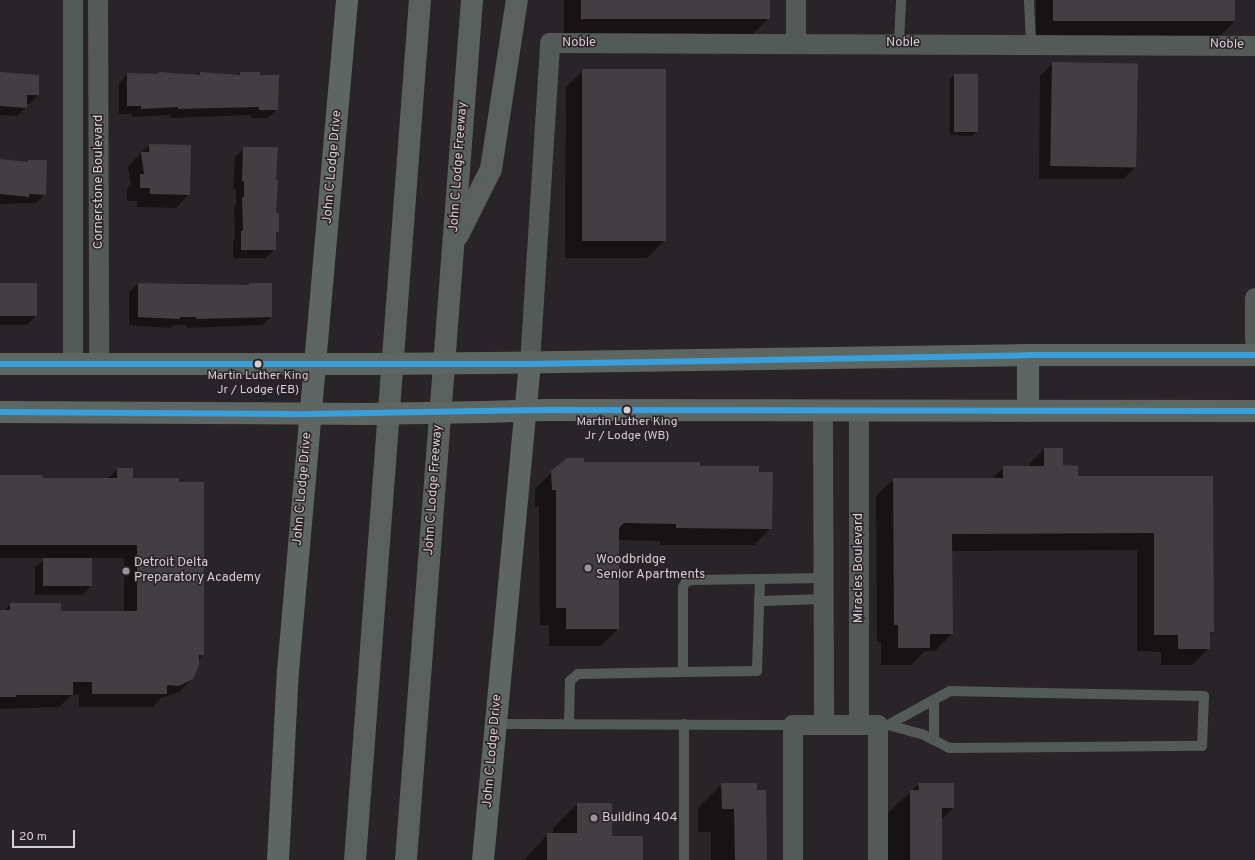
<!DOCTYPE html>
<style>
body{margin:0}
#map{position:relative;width:1255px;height:860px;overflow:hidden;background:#292427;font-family:Overpass,sans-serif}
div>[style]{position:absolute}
.shadow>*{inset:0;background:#0007}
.building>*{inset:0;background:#433e41;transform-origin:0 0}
.service>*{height:10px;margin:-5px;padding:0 5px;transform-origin:5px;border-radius:5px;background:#545a58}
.minor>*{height:20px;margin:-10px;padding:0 10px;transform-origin:10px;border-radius:10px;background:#545a58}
.secondary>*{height:22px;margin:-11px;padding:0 11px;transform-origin:11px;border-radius:11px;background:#5e6663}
.motorway>*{height:22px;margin:-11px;padding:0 11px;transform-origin:11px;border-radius:11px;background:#5a605e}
.secondary-bridge>*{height:22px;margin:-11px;padding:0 11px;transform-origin:11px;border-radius:11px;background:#5e6663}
.bus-1>*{height:6px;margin:-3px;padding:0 3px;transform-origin:3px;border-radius:3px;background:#3aa0dd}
.dots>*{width:11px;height:11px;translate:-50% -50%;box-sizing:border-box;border:2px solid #2b2228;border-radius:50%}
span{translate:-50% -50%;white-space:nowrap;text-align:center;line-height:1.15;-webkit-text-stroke:3px #2b2228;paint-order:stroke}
.bus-label{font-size:12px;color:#d6d0d4}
.street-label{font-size:13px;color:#d6d0d4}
.poi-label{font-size:13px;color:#d6d0d4}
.left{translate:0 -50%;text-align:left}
.scale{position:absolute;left:12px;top:830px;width:63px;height:18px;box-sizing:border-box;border:2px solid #d6d0d4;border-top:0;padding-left:5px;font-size:12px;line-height:14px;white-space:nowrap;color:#d6d0d4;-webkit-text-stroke:3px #2b2228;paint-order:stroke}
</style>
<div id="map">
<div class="shadow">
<i style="clip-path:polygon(564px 0,769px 0,769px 18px,752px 35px,564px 36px)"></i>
<i style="clip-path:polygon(1036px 0,1234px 0,1234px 22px,1217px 39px,1036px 37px)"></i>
<i style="clip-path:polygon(1053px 63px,1137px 166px,1123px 179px,1039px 179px,1040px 76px)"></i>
<i style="clip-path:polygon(583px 70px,664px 241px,647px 258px,565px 258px,566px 87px)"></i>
<i style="clip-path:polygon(159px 73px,179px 73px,179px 76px,198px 76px,200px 73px,237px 76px,240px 73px,278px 76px,277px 109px,268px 118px,251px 118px,251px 115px,170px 118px,170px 115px,132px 117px,132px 114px,119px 114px,119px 83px,128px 74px,156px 75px)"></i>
<i style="clip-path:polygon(0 74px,38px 76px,38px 95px,30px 104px,26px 104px,26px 108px,17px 116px,0 115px)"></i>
<i style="clip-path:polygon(954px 75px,976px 132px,972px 136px,950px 135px,950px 79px)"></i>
<i style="clip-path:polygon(149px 145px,189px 194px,176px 208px,137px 207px,137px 201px,127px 201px,127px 188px,131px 184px,128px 166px)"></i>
<i style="clip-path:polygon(244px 148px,275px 214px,278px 214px,275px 249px,266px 258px,233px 258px,233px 241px,235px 238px,234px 207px,236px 204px,236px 189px,233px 189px,235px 157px)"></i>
<i style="clip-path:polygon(0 161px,26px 163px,29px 161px,45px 194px,36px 203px,0 204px)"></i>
<i style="clip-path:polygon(0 283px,36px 284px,36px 316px,27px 325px,0 325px)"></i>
<i style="clip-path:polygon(138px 284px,194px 284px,194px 286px,214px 284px,248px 286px,250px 284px,271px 317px,262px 325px,187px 328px,187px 325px,173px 325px,170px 328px,129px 325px,129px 292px)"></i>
<i style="clip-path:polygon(1044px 449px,1062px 449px,1062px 466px,1077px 477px,1212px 477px,1213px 631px,1209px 635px,1209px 648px,1192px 665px,1161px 665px,1161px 652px,1137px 651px,1137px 550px,951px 551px,952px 634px,935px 651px,925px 651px,911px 665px,881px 665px,881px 642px,877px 642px,876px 496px,894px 479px,992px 479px,1004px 467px,1027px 467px)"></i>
<i style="clip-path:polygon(583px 463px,699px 467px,758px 473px,771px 528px,754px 545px,660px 545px,660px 541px,618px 540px,618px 629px,601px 646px,549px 646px,549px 625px,540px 625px,539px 507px,535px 507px,535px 489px,552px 472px)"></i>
<i style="clip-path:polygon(117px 469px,132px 479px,203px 655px,198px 660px,192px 679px,179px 692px,161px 698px,153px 707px,79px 707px,79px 695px,72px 695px,59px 707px,0 709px,0 611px,4px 611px,10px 604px,60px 612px,124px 612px,124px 558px,91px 558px,91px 586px,82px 595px,35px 595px,35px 568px,45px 558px,0 558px,0 477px,108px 479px)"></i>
<i style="clip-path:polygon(722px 784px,766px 860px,711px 860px,711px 832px,698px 832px,698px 808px)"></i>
<i style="clip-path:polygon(919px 784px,953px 808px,941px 820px,941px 860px,887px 860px,886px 815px)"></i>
<i style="clip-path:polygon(577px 804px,611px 804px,611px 837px,642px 860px,524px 860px,548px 834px,553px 834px,553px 828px)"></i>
</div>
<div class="building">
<i style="left:581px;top:0;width:189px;height:19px"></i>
<i style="left:1053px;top:0;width:182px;height:21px"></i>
<i style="left:1052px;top:62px;width:86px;height:104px;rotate:1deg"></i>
<i style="left:582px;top:69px;width:84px;height:172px"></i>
<i style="clip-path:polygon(0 72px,39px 75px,39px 95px,27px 95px,27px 108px,0 106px)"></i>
<i style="clip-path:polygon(158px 72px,200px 75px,200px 72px,240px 75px,240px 72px,260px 72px,260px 75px,279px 75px,278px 110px,259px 110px,259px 107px,178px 109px,178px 107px,141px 109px,141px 106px,127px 106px,127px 73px,158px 74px)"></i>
<i style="left:954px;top:74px;width:24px;height:58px"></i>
<i style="clip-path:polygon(149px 144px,191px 145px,190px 195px,150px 194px,150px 188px,140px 188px,140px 174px,144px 174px,141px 152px,149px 152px)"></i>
<i style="clip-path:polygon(243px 147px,278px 147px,276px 180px,278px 180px,276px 213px,279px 213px,279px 232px,276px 232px,276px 250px,241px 250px,241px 231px,243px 231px,242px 197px,244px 197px,244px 181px,242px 181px)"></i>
<i style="clip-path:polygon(0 159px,28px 162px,28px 160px,47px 160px,46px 195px,29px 194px,29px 197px,0 194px)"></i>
<i style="left:37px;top:283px;width:33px;height:37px;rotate:90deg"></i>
<i style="clip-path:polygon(138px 283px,249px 285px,249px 283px,272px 283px,272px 317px,196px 319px,196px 317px,180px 317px,180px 319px,138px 317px)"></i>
<i style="clip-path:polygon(1044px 448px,1063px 448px,1063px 465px,1078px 466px,1078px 476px,1213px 476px,1214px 632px,1210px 632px,1210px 649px,1178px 649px,1178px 635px,1154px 635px,1154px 533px,952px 534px,953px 634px,930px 634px,930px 648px,898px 648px,898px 625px,894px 625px,893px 478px,1003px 478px,1003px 466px,1044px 466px)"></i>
<i style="clip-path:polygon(567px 458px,584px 458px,584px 462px,700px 462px,700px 466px,759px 466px,759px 472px,773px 472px,772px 529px,676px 528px,676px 524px,624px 523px,619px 528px,619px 629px,566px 629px,566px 608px,556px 608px,556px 490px,552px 490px,551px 471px)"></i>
<i style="clip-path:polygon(117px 468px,133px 468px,133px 478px,179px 478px,179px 482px,204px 482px,204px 655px,199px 655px,199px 665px,193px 679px,179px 686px,167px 685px,167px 694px,92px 694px,92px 682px,73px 682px,73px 695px,16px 695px,16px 697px,0 697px,0 610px,10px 610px,10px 603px,61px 603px,61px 611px,137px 611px,137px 545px,0 545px,0 475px,42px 475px,43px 478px,117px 478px)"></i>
<i style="left:92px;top:558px;width:28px;height:49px;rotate:90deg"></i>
<i style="clip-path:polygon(721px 783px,757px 783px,757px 790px,766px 790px,767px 860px,735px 860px,734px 809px,722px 809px)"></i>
<i style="clip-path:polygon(918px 783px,954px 783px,954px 808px,942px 808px,942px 860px,910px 860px,910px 790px,919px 790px)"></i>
<i style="clip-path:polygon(577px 803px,612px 803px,612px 836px,643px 836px,643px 860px,547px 860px,547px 833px,577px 833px)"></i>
</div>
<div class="service">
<i style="left:1029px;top:0;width:44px;rotate:87.4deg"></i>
<i style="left:899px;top:43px;width:43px;rotate:-87.3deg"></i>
<i style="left:760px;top:579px;width:92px;rotate:91.9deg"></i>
<i style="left:757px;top:671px;width:74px;rotate:179.2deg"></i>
<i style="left:683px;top:672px;width:85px;rotate:-90deg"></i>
<i style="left:683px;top:587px;width:6px;rotate:-59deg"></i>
<i style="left:686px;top:582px;width:5px;rotate:-22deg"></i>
<i style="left:691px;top:580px;width:69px;rotate:-0.8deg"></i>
<i style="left:760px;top:579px;width:64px;rotate:-0.9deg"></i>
<i style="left:759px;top:601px;width:65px;rotate:-1.8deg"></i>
<i style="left:934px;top:700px;width:40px;rotate:90deg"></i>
<i style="left:496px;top:724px;width:297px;rotate:0.2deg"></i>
<i style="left:569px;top:724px;width:43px;rotate:-88.7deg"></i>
<i style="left:570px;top:681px;width:11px;rotate:-41deg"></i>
<i style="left:578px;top:674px;width:105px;rotate:-1.1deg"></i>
<i style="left:684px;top:724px;width:136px;rotate:90deg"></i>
<i style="left:878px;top:725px;width:10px"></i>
<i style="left:888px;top:725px;width:35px;rotate:15deg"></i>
<i style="left:922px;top:734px;width:30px;rotate:27deg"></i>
<i style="left:949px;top:748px;width:253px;rotate:-0.5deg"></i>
<i style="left:1202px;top:746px;width:50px;rotate:-87.7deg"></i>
<i style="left:1204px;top:696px;width:254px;rotate:-178.9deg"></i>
<i style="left:950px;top:691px;width:71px;rotate:151.3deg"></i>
</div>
<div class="minor">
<i style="left:73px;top:0;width:363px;rotate:90deg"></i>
<i style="left:98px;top:0;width:364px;rotate:89.8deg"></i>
<i style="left:796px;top:0;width:43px;rotate:90deg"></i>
<i style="left:1255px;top:298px;width:42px;rotate:90deg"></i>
<i style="left:530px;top:364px;width:322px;rotate:-86.4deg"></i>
<i style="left:550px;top:43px;width:705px;rotate:0.24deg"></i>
<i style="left:823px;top:411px;width:314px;rotate:89.8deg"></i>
<i style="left:859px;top:411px;width:314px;rotate:90deg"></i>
<i style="left:793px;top:860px;width:135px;rotate:-90deg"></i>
<i style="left:793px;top:725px;width:85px"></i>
<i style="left:878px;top:725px;width:135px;rotate:90deg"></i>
</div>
<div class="secondary">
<i style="left:1028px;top:355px;width:56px;rotate:90deg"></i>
<i style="left:489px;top:363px;width:539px;rotate:-0.85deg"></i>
<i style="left:1028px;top:355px;width:227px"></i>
<i style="left:0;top:364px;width:371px"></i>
<i style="left:0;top:412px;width:367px;rotate:0.3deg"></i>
<i style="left:484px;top:412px;width:61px;rotate:-1.9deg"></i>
<i style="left:545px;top:410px;width:710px;rotate:0.08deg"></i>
<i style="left:278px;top:860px;width:189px;rotate:-87deg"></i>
<i style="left:288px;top:671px;width:674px;rotate:-84.97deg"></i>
<i style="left:483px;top:860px;width:498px;rotate:-84.6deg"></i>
</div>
<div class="motorway">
<i style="left:458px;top:235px;width:74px;rotate:-63.4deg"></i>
<i style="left:491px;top:169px;width:171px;rotate:-81.3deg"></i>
<i style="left:355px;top:860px;width:862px;rotate:-85.68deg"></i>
<i style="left:406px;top:860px;width:863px;rotate:-85.61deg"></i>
</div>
<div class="secondary-bridge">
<i style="left:371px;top:364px;width:118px;rotate:-0.5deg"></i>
<i style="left:367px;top:414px;width:117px;rotate:-1deg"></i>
</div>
<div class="bus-1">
<i style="left:0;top:364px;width:530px"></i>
<i style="left:530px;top:364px;width:498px;rotate:-1deg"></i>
<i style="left:1028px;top:355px;width:227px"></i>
<i style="left:0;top:412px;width:309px;rotate:0.4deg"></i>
<i style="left:309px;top:414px;width:236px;rotate:-1deg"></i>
<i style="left:545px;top:410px;width:710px;rotate:0.08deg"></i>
</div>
<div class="dots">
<i style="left:258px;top:364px;background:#d6d0d4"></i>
<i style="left:627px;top:410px;background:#d6d0d4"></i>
<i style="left:588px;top:568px;background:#999497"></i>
<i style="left:126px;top:571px;background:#999497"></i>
<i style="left:594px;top:818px;background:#999497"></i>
</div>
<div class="bus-label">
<span style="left:258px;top:384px">Martin Luther King<br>Jr / Lodge (EB)</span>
<span style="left:627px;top:430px">Martin Luther King<br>Jr / Lodge (WB)</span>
</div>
<div class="street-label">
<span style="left:579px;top:43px">Noble</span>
<span style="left:903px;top:43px">Noble</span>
<span style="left:1227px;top:45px;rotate:1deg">Noble</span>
<span style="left:333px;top:167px;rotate:-85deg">John C Lodge Drive</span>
<span style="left:459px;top:167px;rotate:-86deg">John C Lodge Freeway</span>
<span style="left:99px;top:182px;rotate:-90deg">Cornerstone Boulevard</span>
<span style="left:303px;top:489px;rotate:-85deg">John C Lodge Drive</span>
<span style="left:434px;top:490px;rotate:-86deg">John C Lodge Freeway</span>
<span style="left:859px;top:568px;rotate:-90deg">Miracles Boulevard</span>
<span style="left:493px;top:751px;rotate:-85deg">John C Lodge Drive</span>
</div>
<div class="poi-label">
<span class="left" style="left:596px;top:568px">Woodbridge<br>Senior Apartments</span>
<span class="left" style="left:134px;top:571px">Detroit Delta<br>Preparatory Academy</span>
<span class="left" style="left:602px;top:818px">Building 404</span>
</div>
<div class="scale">20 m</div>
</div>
